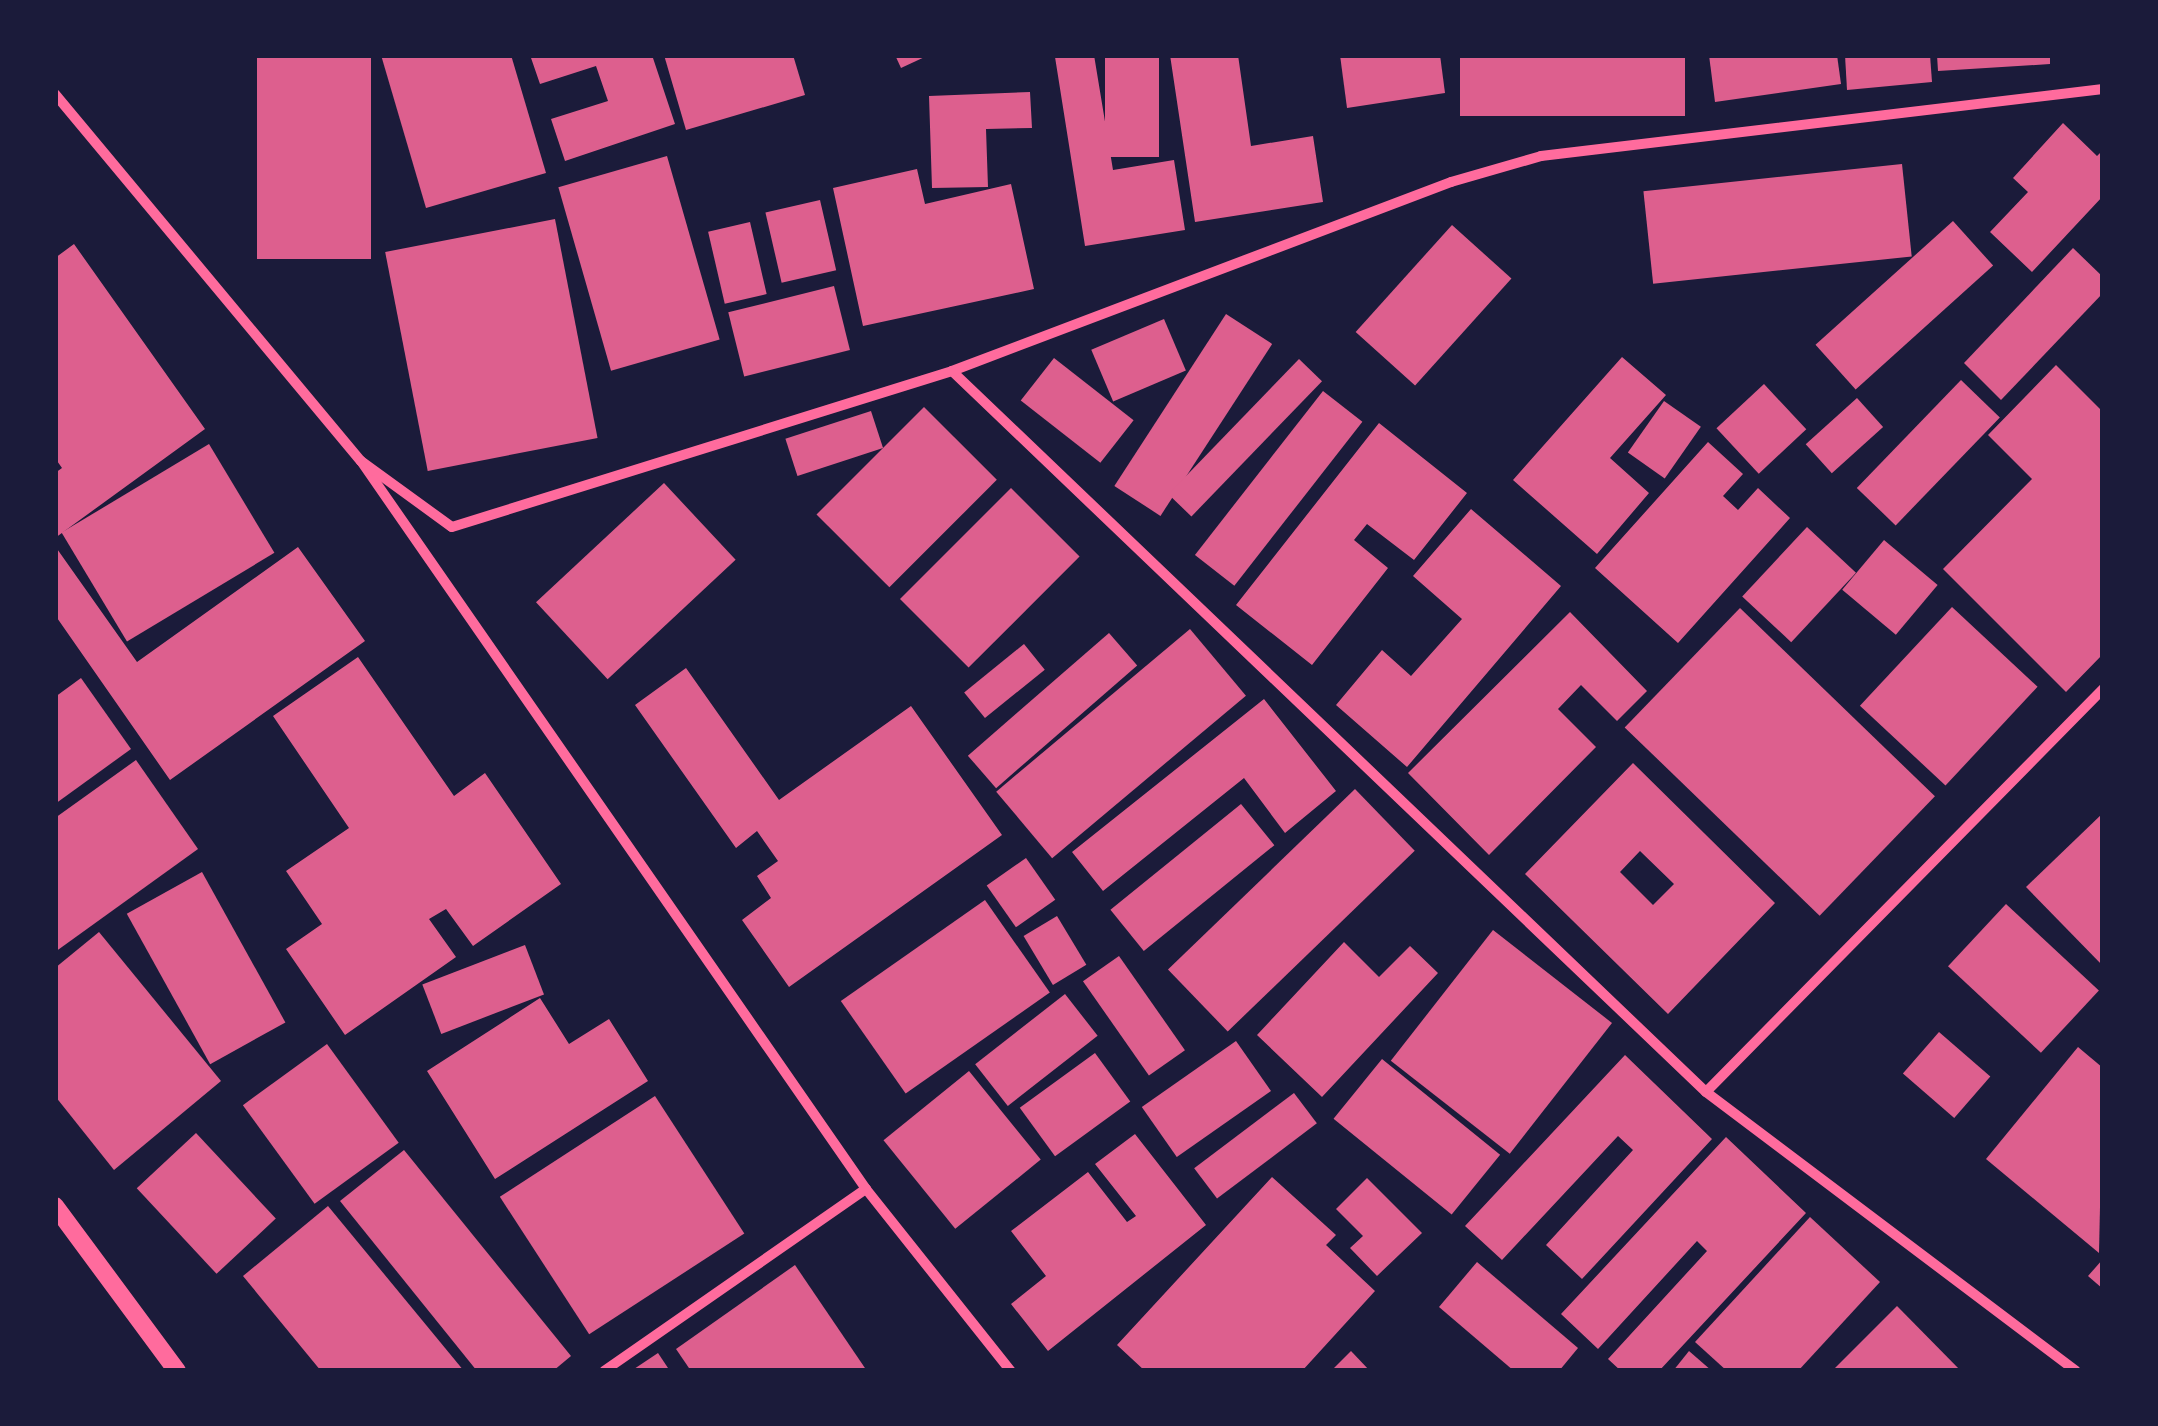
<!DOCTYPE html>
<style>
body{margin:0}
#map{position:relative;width:2158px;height:1426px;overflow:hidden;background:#1b1b3a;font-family:"IBM Plex Sans",sans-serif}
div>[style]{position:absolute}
.building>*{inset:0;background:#dd5f8e;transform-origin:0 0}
.minor>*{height:10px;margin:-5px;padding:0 5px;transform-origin:5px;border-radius:5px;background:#ff6b9d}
.tertiary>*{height:18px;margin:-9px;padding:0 9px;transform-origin:9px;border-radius:9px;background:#ff6b9d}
span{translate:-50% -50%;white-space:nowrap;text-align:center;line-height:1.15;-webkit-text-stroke:10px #1b1b3a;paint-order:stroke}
.frame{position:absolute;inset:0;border:58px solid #1b1b3a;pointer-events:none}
</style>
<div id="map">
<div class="building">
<i style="left:257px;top:55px;width:114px;height:204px"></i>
<i style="clip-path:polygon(381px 55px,511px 55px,546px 173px,426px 208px)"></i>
<i style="clip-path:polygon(530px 55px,652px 55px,675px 124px,565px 161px,551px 119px,608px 101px,596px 66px,540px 84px)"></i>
<i style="clip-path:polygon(664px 55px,793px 55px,805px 95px,686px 130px)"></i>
<i style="clip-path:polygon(895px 55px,929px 55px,901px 68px)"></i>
<i style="clip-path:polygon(1066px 55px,1094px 55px,1113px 170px,1174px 160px,1185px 230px,1085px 246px,1055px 57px)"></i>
<i style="left:1105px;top:55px;width:54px;height:102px"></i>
<i style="clip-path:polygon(1170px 55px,1238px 55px,1251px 146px,1313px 136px,1323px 202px,1195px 222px)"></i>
<i style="clip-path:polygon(1340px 55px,1440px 55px,1445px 93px,1347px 108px)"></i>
<i style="left:1460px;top:55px;width:225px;height:61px"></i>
<i style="clip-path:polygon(1709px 55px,1837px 55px,1841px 84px,1715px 102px)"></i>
<i style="clip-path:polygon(1845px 55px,1930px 55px,1932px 82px,1847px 90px)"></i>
<i style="clip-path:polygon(1937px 55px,2050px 55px,2050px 64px,1938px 71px)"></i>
<i style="clip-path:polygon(1030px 92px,1032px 128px,986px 129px,988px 187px,932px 188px,929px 96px)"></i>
<i style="clip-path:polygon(2063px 123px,2097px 156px,2103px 150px,2103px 196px,2032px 272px,1990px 232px,2028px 192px,2013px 178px)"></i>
<i style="left:667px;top:156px;width:191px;height:113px;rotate:74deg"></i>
<i style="left:1902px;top:164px;width:93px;height:260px;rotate:84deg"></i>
<i style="clip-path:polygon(917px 169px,925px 204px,1011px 184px,1034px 289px,863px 326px,833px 188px)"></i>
<i style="left:820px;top:200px;width:72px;height:56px;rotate:77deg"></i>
<i style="left:555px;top:219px;width:223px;height:173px;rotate:79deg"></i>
<i style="left:1953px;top:221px;width:60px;height:185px;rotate:48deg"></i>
<i style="left:750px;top:222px;width:74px;height:43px;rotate:77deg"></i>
<i style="left:1452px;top:225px;width:80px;height:144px;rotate:42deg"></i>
<i style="clip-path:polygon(74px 244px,205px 429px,55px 538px,55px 473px,62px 468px,55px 458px,55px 258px)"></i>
<i style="clip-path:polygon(2073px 248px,2103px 277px,2103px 293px,2001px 400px,1964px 363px)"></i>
<i style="left:834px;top:286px;width:66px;height:109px;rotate:76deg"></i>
<i style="left:1226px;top:314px;width:55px;height:205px;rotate:33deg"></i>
<i style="left:1164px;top:319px;width:56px;height:79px;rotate:67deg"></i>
<i style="clip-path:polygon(1622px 357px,1666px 395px,1610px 458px,1649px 493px,1597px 554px,1513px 480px)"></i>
<i style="left:1054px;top:358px;width:101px;height:54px;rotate:38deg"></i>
<i style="left:1299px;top:359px;width:32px;height:188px;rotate:44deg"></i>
<i style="clip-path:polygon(2056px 365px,2103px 412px,2103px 654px,2066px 692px,1943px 569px,2032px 479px,1988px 435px)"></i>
<i style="left:1961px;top:380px;width:54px;height:150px;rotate:44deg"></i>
<i style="left:1764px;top:384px;width:62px;height:65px;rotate:47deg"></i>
<i style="left:1323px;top:391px;width:50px;height:208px;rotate:38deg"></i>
<i style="left:1857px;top:398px;width:39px;height:69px;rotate:48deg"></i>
<i style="left:1664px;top:401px;width:45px;height:63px;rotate:35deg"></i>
<i style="left:924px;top:407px;width:103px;height:152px;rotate:45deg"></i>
<i style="left:871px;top:411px;width:39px;height:90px;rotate:72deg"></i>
<i style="clip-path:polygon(1379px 423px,1467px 493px,1414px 560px,1367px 524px,1354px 540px,1388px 568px,1312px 665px,1236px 605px)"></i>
<i style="clip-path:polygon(1708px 442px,1743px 474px,1723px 496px,1738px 510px,1758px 488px,1790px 518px,1678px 643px,1595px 568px)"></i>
<i style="left:209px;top:444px;width:127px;height:172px;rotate:59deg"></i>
<i style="left:664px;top:483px;width:105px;height:175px;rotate:47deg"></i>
<i style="left:1011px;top:488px;width:97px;height:157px;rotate:45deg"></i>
<i style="clip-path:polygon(1471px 509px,1561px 586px,1407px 767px,1336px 705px,1382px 650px,1411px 676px,1462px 619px,1413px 576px)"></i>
<i style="left:1807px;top:527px;width:67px;height:95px;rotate:43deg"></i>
<i style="left:1884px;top:540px;width:70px;height:65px;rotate:40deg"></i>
<i style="clip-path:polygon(55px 546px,137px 662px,298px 547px,365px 641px,170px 780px,55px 615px)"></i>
<i style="left:1952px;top:607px;width:117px;height:135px;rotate:43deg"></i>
<i style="left:1740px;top:608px;width:271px;height:166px;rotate:44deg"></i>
<i style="clip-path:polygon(1570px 612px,1647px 691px,1617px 721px,1581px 685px,1558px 709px,1596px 747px,1489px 855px,1408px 773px)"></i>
<i style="left:1190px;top:629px;width:87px;height:253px;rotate:50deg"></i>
<i style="left:1109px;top:633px;width:43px;height:187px;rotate:49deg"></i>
<i style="left:1024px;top:644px;width:33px;height:77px;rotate:51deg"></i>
<i style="clip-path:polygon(358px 657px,454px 796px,485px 773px,561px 884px,473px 946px,446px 909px,429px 919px,456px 957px,345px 1035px,286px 949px,322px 924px,286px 871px,349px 828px,273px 716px)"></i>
<i style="clip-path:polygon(686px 668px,779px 800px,911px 706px,1002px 835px,789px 987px,742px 920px,771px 898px,757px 876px,778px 861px,757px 831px,736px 848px,635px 705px)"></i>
<i style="clip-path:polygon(81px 678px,131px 749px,55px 804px,55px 697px)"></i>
<i style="clip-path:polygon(1264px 699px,1336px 791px,1285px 833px,1244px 778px,1103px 891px,1072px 852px)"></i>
<i style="clip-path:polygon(136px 760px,198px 849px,55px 952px,55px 818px)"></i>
<i style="clip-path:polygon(evenodd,1633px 763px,1775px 903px,1668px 1014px,1525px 874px,1633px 763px,1640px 851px,1674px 884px,1653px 905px,1620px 872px,1640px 851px)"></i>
<i style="left:1355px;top:789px;width:86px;height:260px;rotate:46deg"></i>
<i style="left:1241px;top:804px;width:53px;height:168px;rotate:51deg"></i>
<i style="clip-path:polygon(2103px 813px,2103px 966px,2026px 887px)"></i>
<i style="left:1026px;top:858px;width:51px;height:48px;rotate:55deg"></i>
<i style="left:202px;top:872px;width:172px;height:86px;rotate:61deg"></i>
<i style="left:985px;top:900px;width:113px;height:176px;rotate:55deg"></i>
<i style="left:2006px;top:904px;width:127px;height:85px;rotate:43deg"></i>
<i style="left:1057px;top:916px;width:57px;height:39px;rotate:59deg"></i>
<i style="left:1493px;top:930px;width:151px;height:166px;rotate:38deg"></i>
<i style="clip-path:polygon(99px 932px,221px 1081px,114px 1170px,55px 1096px,55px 968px)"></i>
<i style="clip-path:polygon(1344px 942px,1379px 977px,1410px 946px,1438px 973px,1322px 1097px,1257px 1035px)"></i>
<i style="left:525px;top:945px;width:53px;height:110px;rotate:69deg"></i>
<i style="left:1119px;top:956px;width:115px;height:44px;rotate:55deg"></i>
<i style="left:1065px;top:994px;width:53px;height:114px;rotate:52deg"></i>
<i style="clip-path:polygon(540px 998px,569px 1044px,609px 1019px,648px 1081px,495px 1179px,427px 1071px)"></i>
<i style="left:1939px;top:1032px;width:68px;height:55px;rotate:41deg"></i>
<i style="left:1236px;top:1041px;width:61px;height:115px;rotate:55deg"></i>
<i style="left:327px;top:1044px;width:122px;height:104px;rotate:54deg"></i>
<i style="clip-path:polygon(2078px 1047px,2103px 1068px,2099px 1253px,1986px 1159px)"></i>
<i style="left:1095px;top:1053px;width:60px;height:93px;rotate:54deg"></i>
<i style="clip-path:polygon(1625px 1055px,1712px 1139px,1582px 1279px,1546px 1245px,1633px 1150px,1618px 1136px,1502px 1260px,1465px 1226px)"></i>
<i style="left:1382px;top:1059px;width:152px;height:77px;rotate:39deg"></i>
<i style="left:969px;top:1071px;width:114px;height:110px;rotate:51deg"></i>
<i style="left:1294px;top:1093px;width:38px;height:125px;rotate:53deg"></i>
<i style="left:655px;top:1096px;width:164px;height:185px;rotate:57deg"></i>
<i style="left:196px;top:1133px;width:117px;height:81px;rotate:47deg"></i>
<i style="clip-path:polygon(1135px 1134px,1206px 1225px,1048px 1351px,1011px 1304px,1046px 1276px,1011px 1231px,1088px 1172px,1127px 1222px,1136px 1216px,1095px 1164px)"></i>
<i style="clip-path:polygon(1726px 1137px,1806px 1213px,1659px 1371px,1621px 1371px,1608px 1359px,1707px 1251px,1697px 1241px,1598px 1349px,1561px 1314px)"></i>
<i style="clip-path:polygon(404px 1150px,571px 1356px,553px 1371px,477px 1371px,340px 1201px)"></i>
<i style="clip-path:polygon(1272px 1177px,1336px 1235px,1326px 1245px,1375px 1291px,1302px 1371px,1145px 1371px,1117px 1345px)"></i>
<i style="clip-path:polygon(1367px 1178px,1422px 1233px,1377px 1276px,1350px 1248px,1363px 1236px,1336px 1209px)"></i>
<i style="clip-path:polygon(328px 1206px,464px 1371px,321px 1371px,243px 1276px)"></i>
<i style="clip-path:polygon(1810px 1217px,1880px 1282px,1798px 1371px,1727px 1371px,1695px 1342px)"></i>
<i style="clip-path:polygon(2103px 1259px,2103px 1289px,2088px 1276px)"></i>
<i style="clip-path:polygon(1477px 1262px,1578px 1348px,1559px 1371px,1514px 1371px,1439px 1307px)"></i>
<i style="clip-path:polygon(795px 1265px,867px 1371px,691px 1371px,676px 1349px)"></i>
<i style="clip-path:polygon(1897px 1306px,1961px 1371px,1832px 1371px)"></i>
<i style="clip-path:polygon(1351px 1351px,1370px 1371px,1331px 1371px)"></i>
<i style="clip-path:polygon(1689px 1351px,1712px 1371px,1673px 1371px)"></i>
<i style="clip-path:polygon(658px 1353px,670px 1371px,631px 1371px)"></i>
</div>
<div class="minor">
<i style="left:55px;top:94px;width:478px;rotate:50.2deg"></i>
<i style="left:361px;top:461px;width:886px;rotate:55.25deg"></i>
<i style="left:866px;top:1189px;width:233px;rotate:51.5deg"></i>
<i style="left:952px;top:371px;width:1043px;rotate:43.72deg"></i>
<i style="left:1706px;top:1092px;width:463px;rotate:37deg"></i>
<i style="left:361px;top:461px;width:112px;rotate:36deg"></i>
<i style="left:452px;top:527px;width:524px;rotate:-17.33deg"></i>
<i style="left:952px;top:371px;width:534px;rotate:-20.74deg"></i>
<i style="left:1451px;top:182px;width:94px;rotate:-16.1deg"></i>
<i style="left:1541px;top:156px;width:566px;rotate:-6.8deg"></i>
<i style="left:1706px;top:1092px;width:566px;rotate:-45.43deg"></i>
<i style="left:604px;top:1371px;width:319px;rotate:-34.8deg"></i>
</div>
<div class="tertiary">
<i style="left:55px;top:1206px;width:205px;rotate:53.5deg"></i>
</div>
<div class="frame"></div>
</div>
